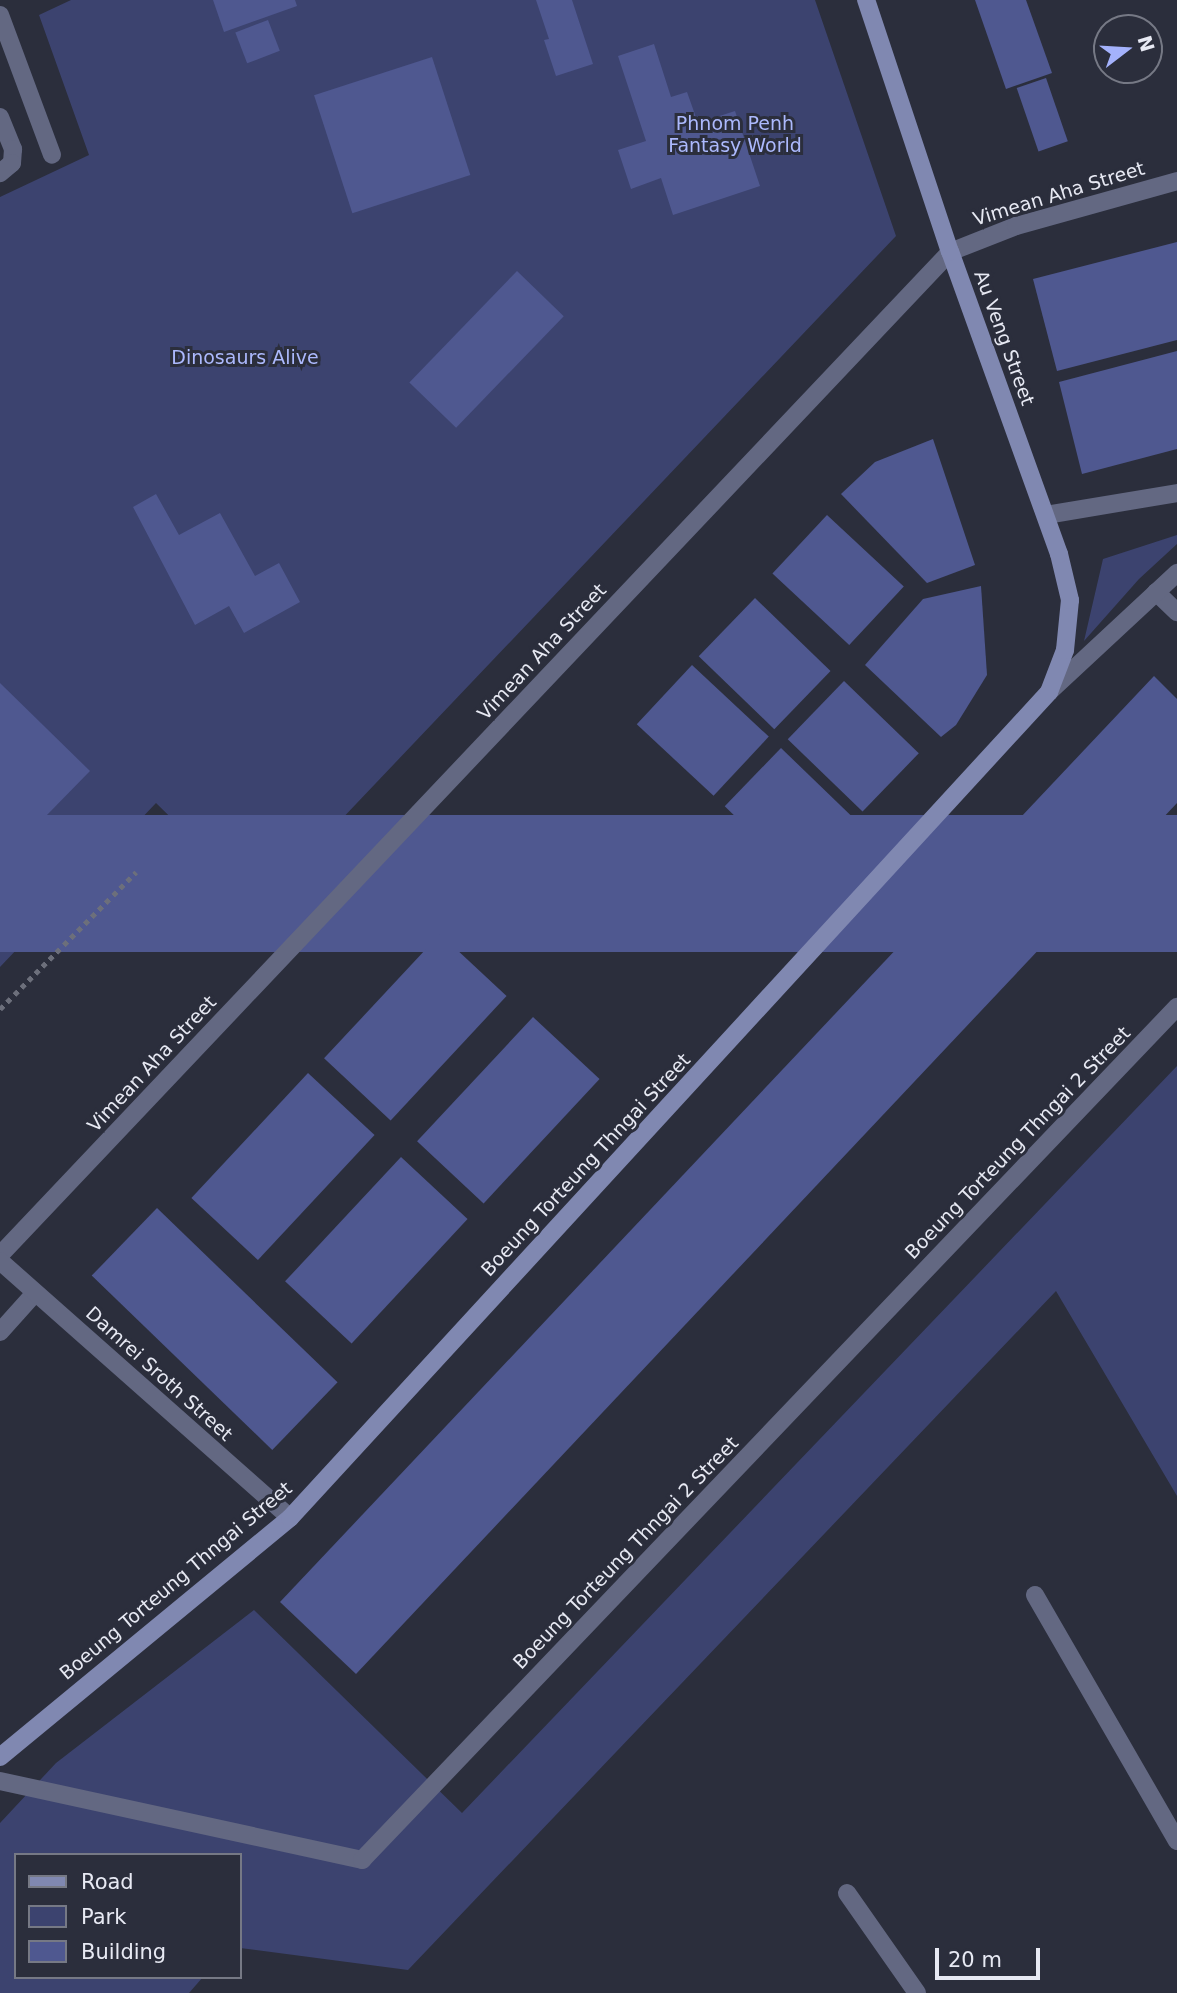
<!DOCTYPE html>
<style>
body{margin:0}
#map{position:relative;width:1177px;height:1993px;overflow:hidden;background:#2b2e3c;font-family:"DejaVu Sans",sans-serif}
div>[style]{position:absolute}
.green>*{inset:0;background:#3c436f}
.building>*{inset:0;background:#4f5890;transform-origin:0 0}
.path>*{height:4.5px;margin-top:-2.25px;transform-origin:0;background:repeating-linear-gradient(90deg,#6c6f7b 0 5px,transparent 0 10px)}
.lane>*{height:18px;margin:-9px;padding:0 9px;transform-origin:9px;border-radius:9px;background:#636882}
.street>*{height:18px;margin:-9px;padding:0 9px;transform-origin:9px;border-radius:9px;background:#636882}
.secondary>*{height:18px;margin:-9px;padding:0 9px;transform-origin:9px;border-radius:9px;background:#8088b1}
span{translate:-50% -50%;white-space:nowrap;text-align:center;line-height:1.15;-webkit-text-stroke:6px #2b2e3c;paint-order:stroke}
.park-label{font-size:19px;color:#acb9fd}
.street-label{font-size:19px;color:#e7e9f3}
.legend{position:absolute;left:14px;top:1853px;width:228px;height:126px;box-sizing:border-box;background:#2b2e3c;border:2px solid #767985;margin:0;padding:9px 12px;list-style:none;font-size:21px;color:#e7e9f3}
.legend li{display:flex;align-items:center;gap:14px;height:35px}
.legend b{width:35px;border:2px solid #767985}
.north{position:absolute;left:1093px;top:14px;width:70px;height:70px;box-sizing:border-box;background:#2b2e3c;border:2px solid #767985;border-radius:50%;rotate:73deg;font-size:19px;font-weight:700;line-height:28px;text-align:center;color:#e7e9f3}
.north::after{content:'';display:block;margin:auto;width:24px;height:32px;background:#a4b2fc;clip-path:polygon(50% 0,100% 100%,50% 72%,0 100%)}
.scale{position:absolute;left:935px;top:1948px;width:105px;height:32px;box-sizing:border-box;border:4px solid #e7e9f3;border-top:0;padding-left:9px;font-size:21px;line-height:24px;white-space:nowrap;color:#e7e9f3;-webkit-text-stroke:5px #2b2e3c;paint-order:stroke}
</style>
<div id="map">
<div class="green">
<i style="clip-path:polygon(71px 0,815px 0,896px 236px,260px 905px,156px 803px,0 967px,0 197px,89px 155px,39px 15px)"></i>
<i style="clip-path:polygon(1177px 535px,1177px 544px,1139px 579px,1084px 641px,1103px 559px)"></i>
<i style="clip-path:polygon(1177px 1066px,1177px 1496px,1056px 1291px,408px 1970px,240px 1948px,240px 1855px,16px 1855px,16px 1977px,203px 1977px,189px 1993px,0 1993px,0 1823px,56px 1763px,254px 1610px,462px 1813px)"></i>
</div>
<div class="building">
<i style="clip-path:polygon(213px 0,295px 0,297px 6px,224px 32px)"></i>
<i style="clip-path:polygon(536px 0,572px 0,593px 64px,556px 76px,544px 40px,549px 39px)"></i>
<i style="clip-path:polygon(975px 0,1026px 0,1052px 73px,1006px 89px)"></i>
<i style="left:268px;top:20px;width:33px;height:35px;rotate:69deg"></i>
<i style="clip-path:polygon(654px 44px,671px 97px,687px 92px,698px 123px,735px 111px,760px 186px,673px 215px,661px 178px,631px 189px,618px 150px,646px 141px,618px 56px)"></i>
<i style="left:432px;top:57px;width:124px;height:124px;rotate:72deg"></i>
<i style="left:1046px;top:78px;width:67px;height:31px;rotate:71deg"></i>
<i style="clip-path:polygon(1177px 242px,1177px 340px,1057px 371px,1033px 279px)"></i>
<i style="left:517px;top:271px;width:65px;height:155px;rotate:44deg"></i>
<i style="clip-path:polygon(1177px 351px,1177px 449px,1082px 474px,1059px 382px)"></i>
<i style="clip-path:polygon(933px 439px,975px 565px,927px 583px,841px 494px,875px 462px)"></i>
<i style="clip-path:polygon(156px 494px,179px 535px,220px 513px,255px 576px,279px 563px,300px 602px,244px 633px,229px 606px,195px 625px,133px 507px)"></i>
<i style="left:827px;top:515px;width:105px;height:80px;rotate:43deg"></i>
<i style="clip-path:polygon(981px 586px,987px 675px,956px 725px,941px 737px,865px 665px,923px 599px)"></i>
<i style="left:755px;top:598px;width:105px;height:81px;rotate:44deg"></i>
<i style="left:692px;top:665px;width:105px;height:81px;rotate:43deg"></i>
<i style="clip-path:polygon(1154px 676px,1177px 699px,1177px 803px,356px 1674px,280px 1602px)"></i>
<i style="left:844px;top:681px;width:104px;height:81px;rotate:44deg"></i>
<i style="clip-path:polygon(0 683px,90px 771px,0 863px)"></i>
<i style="left:781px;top:748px;width:104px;height:81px;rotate:44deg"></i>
<i style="left:1177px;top:815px;width:137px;height:1188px;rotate:90deg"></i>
<i style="left:440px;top:934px;width:91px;height:170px;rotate:43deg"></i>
<i style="left:533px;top:1017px;width:91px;height:170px;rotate:43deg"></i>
<i style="left:308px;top:1073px;width:91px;height:171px;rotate:43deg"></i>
<i style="left:401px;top:1157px;width:91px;height:170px;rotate:43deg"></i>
<i style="left:157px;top:1208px;width:251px;height:94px;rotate:44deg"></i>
</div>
<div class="path">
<i style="left:0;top:1009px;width:193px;rotate:-45.2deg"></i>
</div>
<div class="lane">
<i style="left:0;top:15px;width:149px;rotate:69.6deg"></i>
<i style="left:0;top:117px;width:35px;rotate:68deg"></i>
<i style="left:13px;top:149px;width:14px;rotate:94deg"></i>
<i style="left:12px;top:163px;width:16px;rotate:140deg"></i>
<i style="left:0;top:1332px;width:52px;rotate:-48.1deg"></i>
<i style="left:1035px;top:1595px;width:284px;rotate:60deg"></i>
<i style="left:847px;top:1893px;width:122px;rotate:55deg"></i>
</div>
<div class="street">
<i style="left:1046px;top:515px;width:133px;rotate:-9.5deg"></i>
<i style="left:1156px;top:592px;width:29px;rotate:44deg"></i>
<i style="left:1049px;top:692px;width:175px;rotate:-42.9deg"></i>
<i style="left:0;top:1255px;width:1381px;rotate:-46.55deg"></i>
<i style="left:950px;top:252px;width:71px;rotate:-21.5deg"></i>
<i style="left:1016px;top:226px;width:167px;rotate:-15.6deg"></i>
<i style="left:0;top:1261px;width:387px;rotate:41.5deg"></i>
<i style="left:0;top:1781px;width:371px;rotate:12.3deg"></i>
<i style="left:362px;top:1860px;width:1180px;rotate:-46.31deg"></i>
</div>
<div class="secondary">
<i style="left:0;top:1757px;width:376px;rotate:-39.5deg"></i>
<i style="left:290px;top:1518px;width:1122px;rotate:-47.42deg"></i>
<i style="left:1049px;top:692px;width:45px;rotate:-69.1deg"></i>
<i style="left:1065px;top:650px;width:50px;rotate:-84.3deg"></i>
<i style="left:1070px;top:600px;width:47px;rotate:-103.4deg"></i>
<i style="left:1059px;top:554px;width:321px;rotate:-109.8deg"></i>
<i style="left:950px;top:252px;width:266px;rotate:-108.4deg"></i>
</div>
<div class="park-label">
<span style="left:735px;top:135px">Phnom Penh<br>Fantasy World</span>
<span style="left:245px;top:358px">Dinosaurs Alive</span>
</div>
<div class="street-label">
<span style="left:1059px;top:194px;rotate:-17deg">Vimean Aha Street</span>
<span style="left:1004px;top:338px;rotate:70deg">Au Veng Street</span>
<span style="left:542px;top:652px;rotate:-47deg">Vimean Aha Street</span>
<span style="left:152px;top:1064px;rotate:-47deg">Vimean Aha Street</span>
<span style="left:1018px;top:1143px;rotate:-46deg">Boeung Torteung Thngai 2 Street</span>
<span style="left:586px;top:1165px;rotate:-47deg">Boeung Torteung Thngai Street</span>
<span style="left:159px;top:1374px;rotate:42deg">Damrei Sroth Street</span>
<span style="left:626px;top:1553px;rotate:-46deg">Boeung Torteung Thngai 2 Street</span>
<span style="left:176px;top:1581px;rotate:-40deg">Boeung Torteung Thngai Street</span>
</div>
<ul class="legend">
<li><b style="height:9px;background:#8088b1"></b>Road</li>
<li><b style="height:19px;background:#3c436f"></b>Park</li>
<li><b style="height:19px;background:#4f5890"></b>Building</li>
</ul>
<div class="north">N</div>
<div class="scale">20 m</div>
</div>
